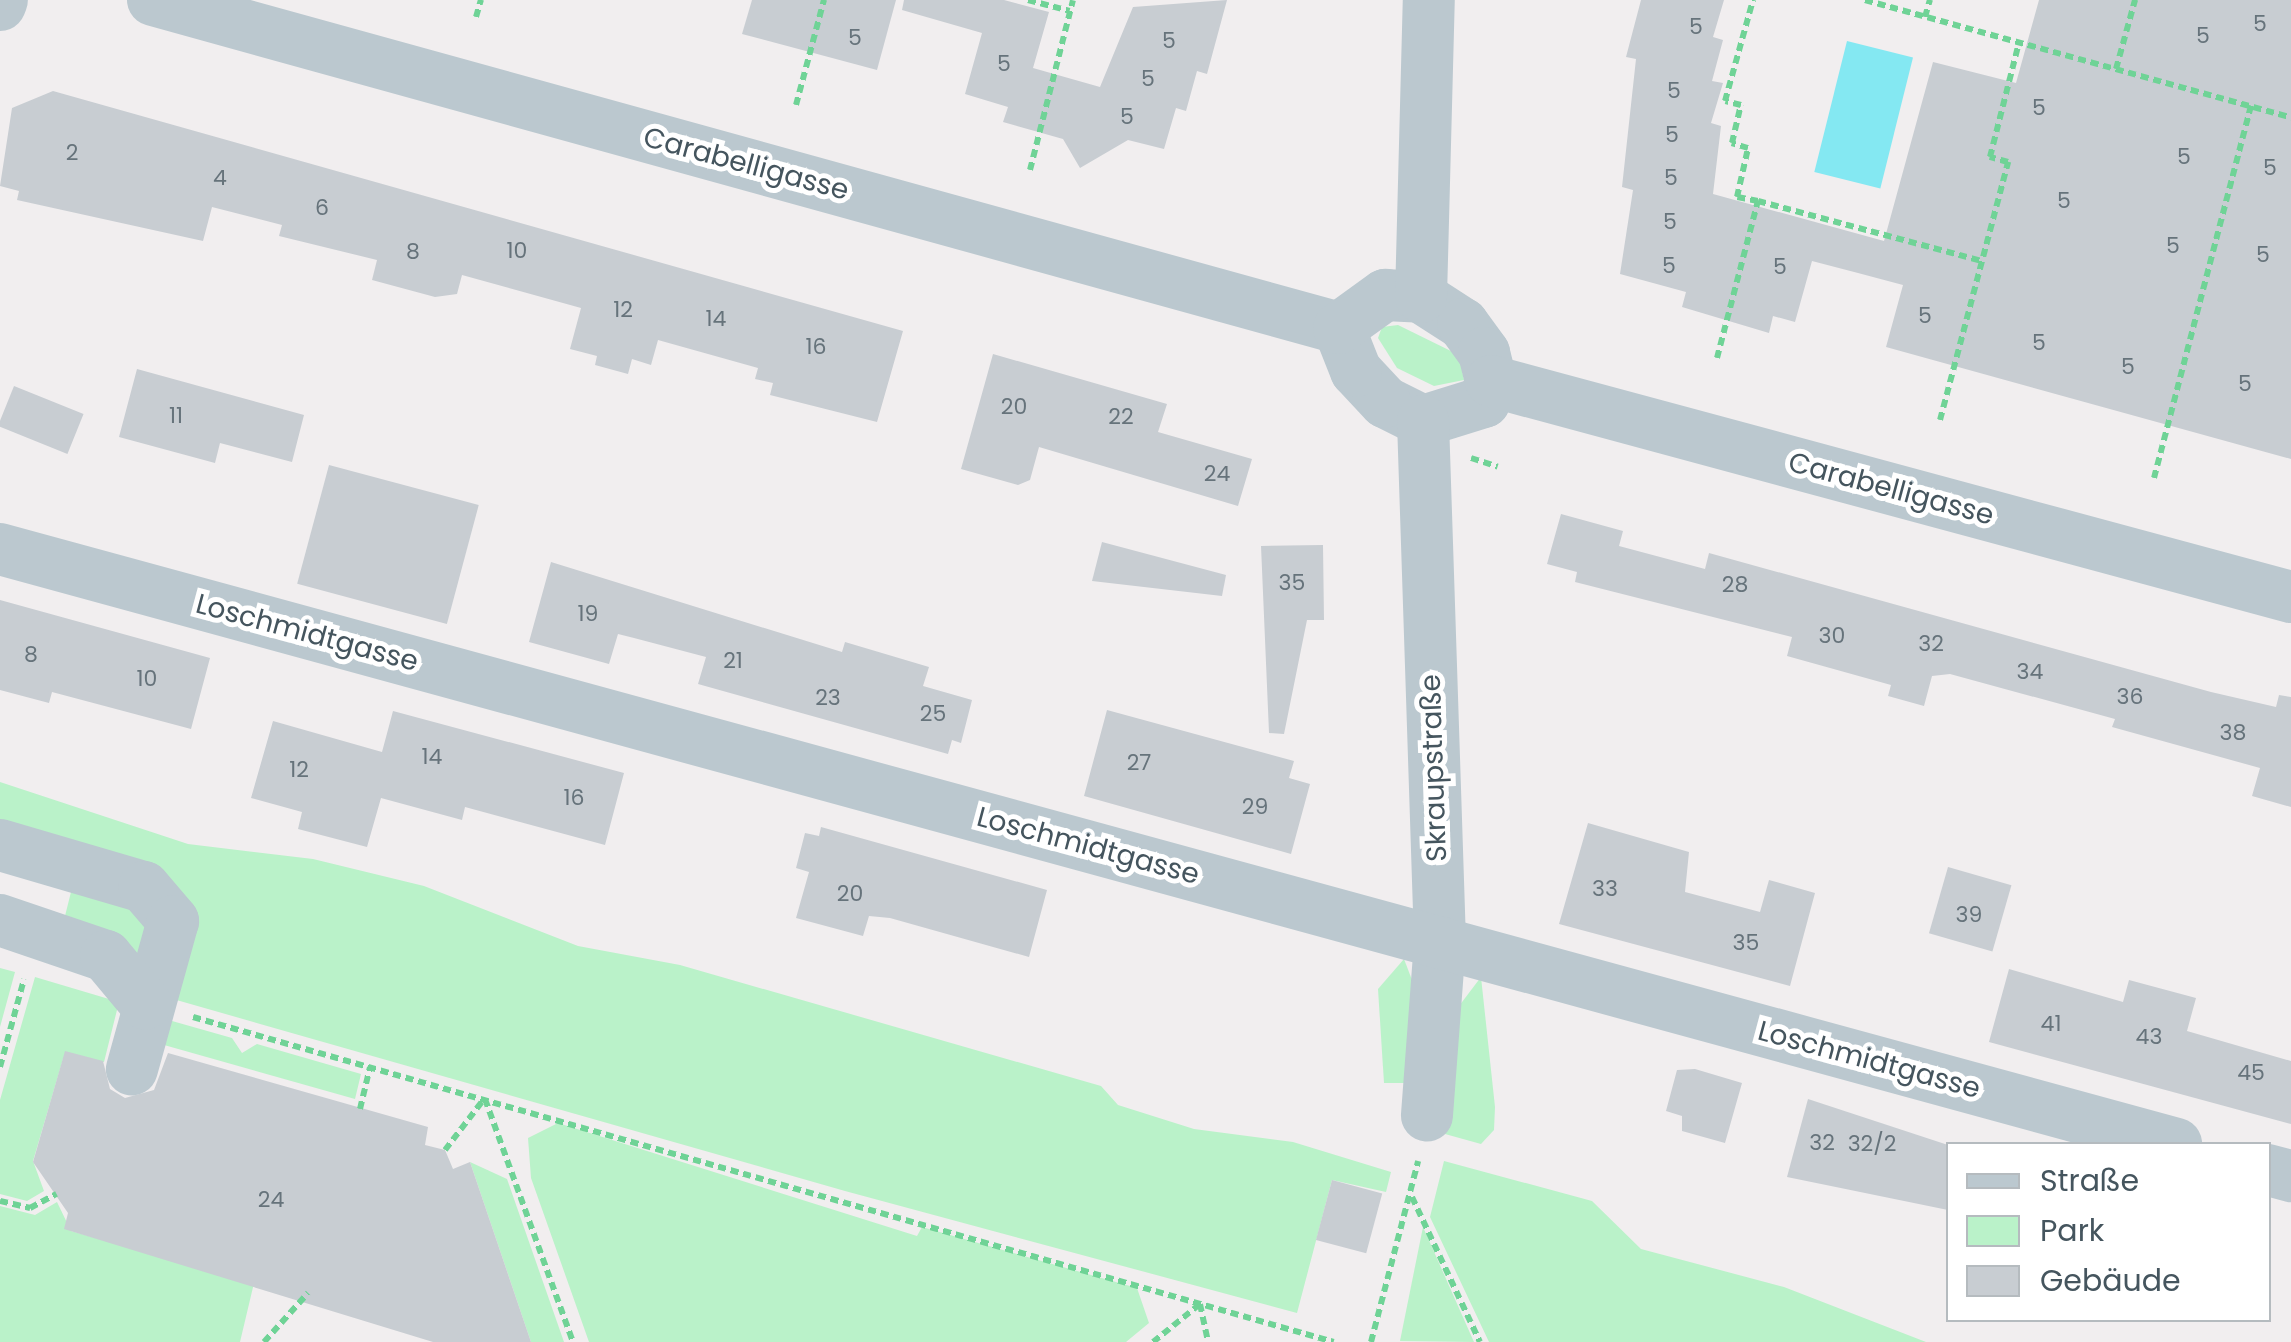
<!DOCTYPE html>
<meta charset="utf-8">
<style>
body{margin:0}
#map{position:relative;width:2291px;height:1342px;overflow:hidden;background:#f1eeef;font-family:Poppins,sans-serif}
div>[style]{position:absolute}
.green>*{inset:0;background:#baf2c9}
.water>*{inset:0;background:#84e8f2;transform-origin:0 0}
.building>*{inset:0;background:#c8cdd2;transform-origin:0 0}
.path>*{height:6px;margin-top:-3px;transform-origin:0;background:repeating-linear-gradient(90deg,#6fd396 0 8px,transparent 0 13px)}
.minor>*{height:52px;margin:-26px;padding:0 26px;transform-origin:26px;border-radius:26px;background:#bbc8cf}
span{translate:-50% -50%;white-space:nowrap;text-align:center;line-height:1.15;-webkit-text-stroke:10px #fff;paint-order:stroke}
.number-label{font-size:22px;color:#66737b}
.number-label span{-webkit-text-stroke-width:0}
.street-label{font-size:28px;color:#45555e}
.legend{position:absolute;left:1946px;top:1142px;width:325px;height:180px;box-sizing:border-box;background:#fff;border:2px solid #b5bbbf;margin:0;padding:12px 18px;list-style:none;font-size:30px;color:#45555e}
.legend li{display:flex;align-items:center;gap:20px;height:50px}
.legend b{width:50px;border:2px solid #b5bbbf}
</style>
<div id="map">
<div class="green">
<i style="clip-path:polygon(1398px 325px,1459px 355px,1464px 380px,1434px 386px,1397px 368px,1378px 338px,1382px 327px)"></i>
<i style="clip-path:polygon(0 782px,188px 844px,313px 859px,424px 886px,578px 946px,680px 965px,1101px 1086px,1118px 1105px,1194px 1129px,1293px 1142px,1391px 1172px,1386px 1192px,1332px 1180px,1297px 1313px,845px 1191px,173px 999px,185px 941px,0 832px)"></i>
<i style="clip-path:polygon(74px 880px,147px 911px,146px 989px,63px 924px)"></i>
<i style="clip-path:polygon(1404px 959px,1412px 980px,1411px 1083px,1384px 1083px,1378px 989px)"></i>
<i style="clip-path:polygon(0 968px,15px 972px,0 1027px)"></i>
<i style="clip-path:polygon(35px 977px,119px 1002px,104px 1062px,63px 1059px,33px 1161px,44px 1191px,27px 1201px,0 1194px,0 1100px)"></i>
<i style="clip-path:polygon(1481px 977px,1495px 1107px,1494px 1130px,1481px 1144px,1445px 1134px,1456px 1010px)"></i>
<i style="clip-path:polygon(165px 1019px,232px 1038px,242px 1053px,257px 1044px,361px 1074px,355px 1099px,157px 1043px)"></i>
<i style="clip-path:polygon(558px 1123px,917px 1236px,922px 1227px,1137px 1288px,1149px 1323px,1126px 1342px,589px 1342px,531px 1178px,528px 1138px)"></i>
<i style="clip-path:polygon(1444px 1161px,1592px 1201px,1641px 1249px,1784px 1287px,1926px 1342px,1489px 1342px,1430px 1217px)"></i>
<i style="clip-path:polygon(470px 1162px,507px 1179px,564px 1342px,531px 1342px)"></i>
<i style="clip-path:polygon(57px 1202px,71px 1231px,254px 1283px,240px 1342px,0 1342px,0 1206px,35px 1215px)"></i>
<i style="clip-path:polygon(1423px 1227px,1474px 1342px,1400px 1341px)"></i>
</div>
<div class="water">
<i style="left:1847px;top:41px;width:68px;height:135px;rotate:14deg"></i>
</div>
<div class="building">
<i style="clip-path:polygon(752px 0,896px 0,877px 70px,742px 34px)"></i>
<i style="clip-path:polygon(904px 0,1004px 0,1049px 12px,1033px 68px,1100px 87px,1133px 7px,1227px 0,1207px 74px,1197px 71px,1186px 111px,1176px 108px,1164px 149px,1128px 140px,1080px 168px,1063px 139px,1003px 122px,1008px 107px,965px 94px,982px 33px,902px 10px)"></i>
<i style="clip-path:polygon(1641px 0,1724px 0,1713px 37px,1723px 40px,1712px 81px,1723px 83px,1711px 123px,1721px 126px,1713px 194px,1884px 241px,1933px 62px,2016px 83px,2039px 0,2291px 0,2291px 459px,1886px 347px,1903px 285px,1858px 273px,1812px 261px,1795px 322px,1773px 316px,1769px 333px,1682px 307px,1686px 292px,1620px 274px,1633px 190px,1622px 187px,1636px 59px,1626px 57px)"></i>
<i style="clip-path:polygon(53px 91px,903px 331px,877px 422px,770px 395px,773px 383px,755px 379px,758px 368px,658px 340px,651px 365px,632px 359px,628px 374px,595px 365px,597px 356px,570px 349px,581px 308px,462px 275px,457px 294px,435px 297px,372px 280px,377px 260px,279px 236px,282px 225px,212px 207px,203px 241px,17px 200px,19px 191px,0 186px,12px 108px)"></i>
<i style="clip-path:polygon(993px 354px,1167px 404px,1158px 432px,1252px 459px,1238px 506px,1039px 447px,1030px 480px,1018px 485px,961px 469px)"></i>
<i style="clip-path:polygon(137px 369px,304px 415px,292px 462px,220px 443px,215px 463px,119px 437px)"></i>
<i style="left:14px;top:386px;width:75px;height:43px;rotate:22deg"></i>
<i style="left:329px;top:465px;width:155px;height:123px;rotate:15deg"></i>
<i style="clip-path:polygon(1561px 514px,1623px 531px,1619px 546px,1705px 569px,1709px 553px,2211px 692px,2276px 707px,2279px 695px,2291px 697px,2291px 807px,2252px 796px,2260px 768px,2112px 727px,2115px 719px,1950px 674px,1932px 676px,1924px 706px,1888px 696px,1891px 685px,1787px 656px,1792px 637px,1575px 582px,1577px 572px,1547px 564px)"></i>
<i style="clip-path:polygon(1102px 542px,1226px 575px,1222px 596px,1092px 581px)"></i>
<i style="clip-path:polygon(1323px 545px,1324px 620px,1307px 620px,1284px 734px,1269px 733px,1261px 546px)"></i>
<i style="clip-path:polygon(551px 562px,842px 652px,845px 642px,929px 667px,923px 686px,972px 700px,961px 743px,952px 740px,948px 754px,698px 684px,706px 657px,634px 638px,618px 634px,609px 664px,529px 642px)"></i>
<i style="clip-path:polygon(0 600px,210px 658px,191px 729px,52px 692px,49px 703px,0 690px)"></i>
<i style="clip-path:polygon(1107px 710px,1294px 761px,1289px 778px,1310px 784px,1291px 854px,1084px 796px)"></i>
<i style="clip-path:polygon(393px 711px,624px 773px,605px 845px,465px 807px,462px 820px,381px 798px,367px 847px,298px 829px,302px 812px,251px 798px,273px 721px,382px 752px)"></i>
<i style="clip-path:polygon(1588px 823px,1689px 852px,1685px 892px,1760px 912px,1769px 880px,1815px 893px,1790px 986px,1559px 924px)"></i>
<i style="clip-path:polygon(821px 827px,1047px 890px,1029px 957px,890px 918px,869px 916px,863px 936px,796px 918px,809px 872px,796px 868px,805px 833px,819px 836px)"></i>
<i style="left:1948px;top:867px;width:66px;height:69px;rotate:16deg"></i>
<i style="clip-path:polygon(2009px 969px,2123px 1002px,2129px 980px,2196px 998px,2187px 1031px,2291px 1061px,2291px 1124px,1989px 1042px)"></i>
<i style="clip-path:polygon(65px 1051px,103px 1061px,110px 1089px,125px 1098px,154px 1090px,168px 1053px,428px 1127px,425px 1145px,445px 1150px,453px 1169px,470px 1162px,531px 1342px,433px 1342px,64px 1229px,68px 1213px,33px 1162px)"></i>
<i style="clip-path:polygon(1695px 1069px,1742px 1083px,1725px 1143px,1682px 1131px,1682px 1116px,1666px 1111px,1677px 1070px)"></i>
<i style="clip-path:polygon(1808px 1099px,1948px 1145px,1948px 1210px,1787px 1177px)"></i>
<i style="left:1332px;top:1180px;width:52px;height:62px;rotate:15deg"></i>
</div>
<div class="path">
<i style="left:1028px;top:0;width:43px;rotate:14.7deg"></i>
<i style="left:1865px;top:0;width:442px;rotate:15.4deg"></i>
<i style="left:476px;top:17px;width:18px;rotate:-74deg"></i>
<i style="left:1925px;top:17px;width:18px;rotate:-74deg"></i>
<i style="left:2116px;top:69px;width:72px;rotate:-74.6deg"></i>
<i style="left:796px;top:105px;width:109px;rotate:-75.1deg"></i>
<i style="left:1030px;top:170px;width:175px;rotate:-75.8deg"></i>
<i style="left:1758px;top:201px;width:232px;rotate:15deg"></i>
<i style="left:1717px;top:358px;width:162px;rotate:-75.4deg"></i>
<i style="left:1758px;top:201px;width:21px;rotate:-169deg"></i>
<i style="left:1737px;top:197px;width:50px;rotate:-77.3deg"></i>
<i style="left:1748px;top:148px;width:17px;rotate:-163deg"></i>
<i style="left:1732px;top:143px;width:39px;rotate:-77deg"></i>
<i style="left:1741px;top:105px;width:16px;rotate:-166deg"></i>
<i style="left:1725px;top:101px;width:105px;rotate:-74.5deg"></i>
<i style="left:1940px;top:420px;width:267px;rotate:-75.2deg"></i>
<i style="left:2008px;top:162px;width:19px;rotate:-164deg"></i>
<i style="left:1990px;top:157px;width:119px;rotate:-75.8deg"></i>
<i style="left:1471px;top:458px;width:28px;rotate:18deg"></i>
<i style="left:2154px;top:478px;width:385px;rotate:-75.4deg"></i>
<i style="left:193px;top:1017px;width:1186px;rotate:15.9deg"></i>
<i style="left:0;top:1067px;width:91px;rotate:-74.7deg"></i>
<i style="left:485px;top:1099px;width:258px;rotate:70.1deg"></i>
<i style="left:360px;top:1109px;width:43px;rotate:-76.6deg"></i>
<i style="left:445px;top:1150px;width:64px;rotate:-52.6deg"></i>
<i style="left:1412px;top:1197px;width:160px;rotate:64.9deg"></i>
<i style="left:0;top:1201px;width:31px;rotate:13deg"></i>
<i style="left:30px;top:1208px;width:30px;rotate:-28deg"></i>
<i style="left:264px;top:1342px;width:66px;rotate:-48.1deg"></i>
<i style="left:1153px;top:1342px;width:60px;rotate:-39deg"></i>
<i style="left:1200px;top:1304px;width:39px;rotate:78deg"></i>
<i style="left:1371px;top:1342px;width:187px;rotate:-75.4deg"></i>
</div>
<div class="minor">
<i style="left:153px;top:0;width:1231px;rotate:15.46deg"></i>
<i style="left:0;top:5px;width:5px;rotate:-68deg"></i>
<i style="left:1385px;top:295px;width:36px;rotate:3deg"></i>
<i style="left:1421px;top:297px;width:50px;rotate:32.7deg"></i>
<i style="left:1463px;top:324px;width:36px;rotate:54deg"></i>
<i style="left:1484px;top:353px;width:29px;rotate:76deg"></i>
<i style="left:1491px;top:381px;width:22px;rotate:108deg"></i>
<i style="left:1484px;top:402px;width:64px;rotate:162.7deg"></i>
<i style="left:1423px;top:421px;width:42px;rotate:-153.4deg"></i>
<i style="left:1385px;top:402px;width:42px;rotate:-133.1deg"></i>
<i style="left:1356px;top:371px;width:46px;rotate:-111.6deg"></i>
<i style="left:1339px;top:328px;width:57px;rotate:-35.7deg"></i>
<i style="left:1421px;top:297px;width:297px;rotate:-88.5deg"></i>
<i style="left:1491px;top:381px;width:829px;rotate:15.11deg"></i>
<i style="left:1423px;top:421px;width:521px;rotate:88.13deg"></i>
<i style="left:1440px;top:942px;width:174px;rotate:94.3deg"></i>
<i style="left:0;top:549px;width:2256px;rotate:15.29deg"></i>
<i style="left:0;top:845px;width:150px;rotate:16.3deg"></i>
<i style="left:144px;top:887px;width:45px;rotate:49.5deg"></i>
<i style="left:173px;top:921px;width:154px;rotate:105.5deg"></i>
<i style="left:0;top:920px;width:112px;rotate:18.8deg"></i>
<i style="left:106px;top:956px;width:62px;rotate:50.2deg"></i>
<i style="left:2268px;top:1170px;width:24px;rotate:15deg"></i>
</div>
<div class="number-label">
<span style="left:2260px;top:24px">5</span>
<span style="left:1696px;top:27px">5</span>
<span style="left:2203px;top:36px">5</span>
<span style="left:855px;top:38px">5</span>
<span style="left:1169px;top:41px">5</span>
<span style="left:1004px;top:64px">5</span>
<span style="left:1148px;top:79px">5</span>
<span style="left:1674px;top:91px">5</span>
<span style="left:2039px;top:108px">5</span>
<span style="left:1127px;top:117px">5</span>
<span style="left:1672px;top:135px">5</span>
<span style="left:72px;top:153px">2</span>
<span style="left:2184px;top:157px">5</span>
<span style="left:2270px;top:168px">5</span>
<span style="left:220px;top:178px">4</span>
<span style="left:1671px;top:178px">5</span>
<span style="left:2064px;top:201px">5</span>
<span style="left:322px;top:208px">6</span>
<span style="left:1670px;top:222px">5</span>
<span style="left:2173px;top:246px">5</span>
<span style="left:517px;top:251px">10</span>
<span style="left:413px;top:252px">8</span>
<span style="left:2263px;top:255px">5</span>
<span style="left:1669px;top:266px">5</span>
<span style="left:1780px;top:267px">5</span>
<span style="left:623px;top:310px">12</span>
<span style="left:1925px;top:316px">5</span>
<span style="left:716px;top:319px">14</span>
<span style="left:2039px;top:343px">5</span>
<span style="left:816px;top:347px">16</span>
<span style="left:2128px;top:367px">5</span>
<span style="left:2245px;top:384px">5</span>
<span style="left:1014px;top:407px">20</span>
<span style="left:176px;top:416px">11</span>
<span style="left:1121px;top:417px">22</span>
<span style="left:1217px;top:474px">24</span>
<span style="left:1292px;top:583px">35</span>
<span style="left:1735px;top:585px">28</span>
<span style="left:588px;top:614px">19</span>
<span style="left:1832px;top:636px">30</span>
<span style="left:1931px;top:644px">32</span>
<span style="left:31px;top:655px">8</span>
<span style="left:733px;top:661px">21</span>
<span style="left:2030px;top:672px">34</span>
<span style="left:147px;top:679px">10</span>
<span style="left:2130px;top:697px">36</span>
<span style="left:828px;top:698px">23</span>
<span style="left:933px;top:714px">25</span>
<span style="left:2233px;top:733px">38</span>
<span style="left:432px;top:757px">14</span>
<span style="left:1139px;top:763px">27</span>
<span style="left:299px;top:770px">12</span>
<span style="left:574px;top:798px">16</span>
<span style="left:1255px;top:807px">29</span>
<span style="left:1605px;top:889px">33</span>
<span style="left:850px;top:894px">20</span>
<span style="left:1969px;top:915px">39</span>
<span style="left:1746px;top:943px">35</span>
<span style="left:2051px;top:1024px">41</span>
<span style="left:2149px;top:1037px">43</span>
<span style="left:2251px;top:1073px">45</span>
<span style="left:1822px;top:1143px">32</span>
<span style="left:1872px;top:1144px">32/2</span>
<span style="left:271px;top:1200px">24</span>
</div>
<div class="street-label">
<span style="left:746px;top:164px;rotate:15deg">Carabelligasse</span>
<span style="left:1891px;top:489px;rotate:15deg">Carabelligasse</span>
<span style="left:307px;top:633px;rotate:15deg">Loschmidtgasse</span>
<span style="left:1434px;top:768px;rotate:-92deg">Skraupstraße</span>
<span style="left:1088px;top:846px;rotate:15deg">Loschmidtgasse</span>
<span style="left:1869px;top:1060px;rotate:15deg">Loschmidtgasse</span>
</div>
<ul class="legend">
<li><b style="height:12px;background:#bbc8cf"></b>Straße</li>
<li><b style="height:28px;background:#baf2c9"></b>Park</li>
<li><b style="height:28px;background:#c8cdd2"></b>Gebäude</li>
</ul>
</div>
